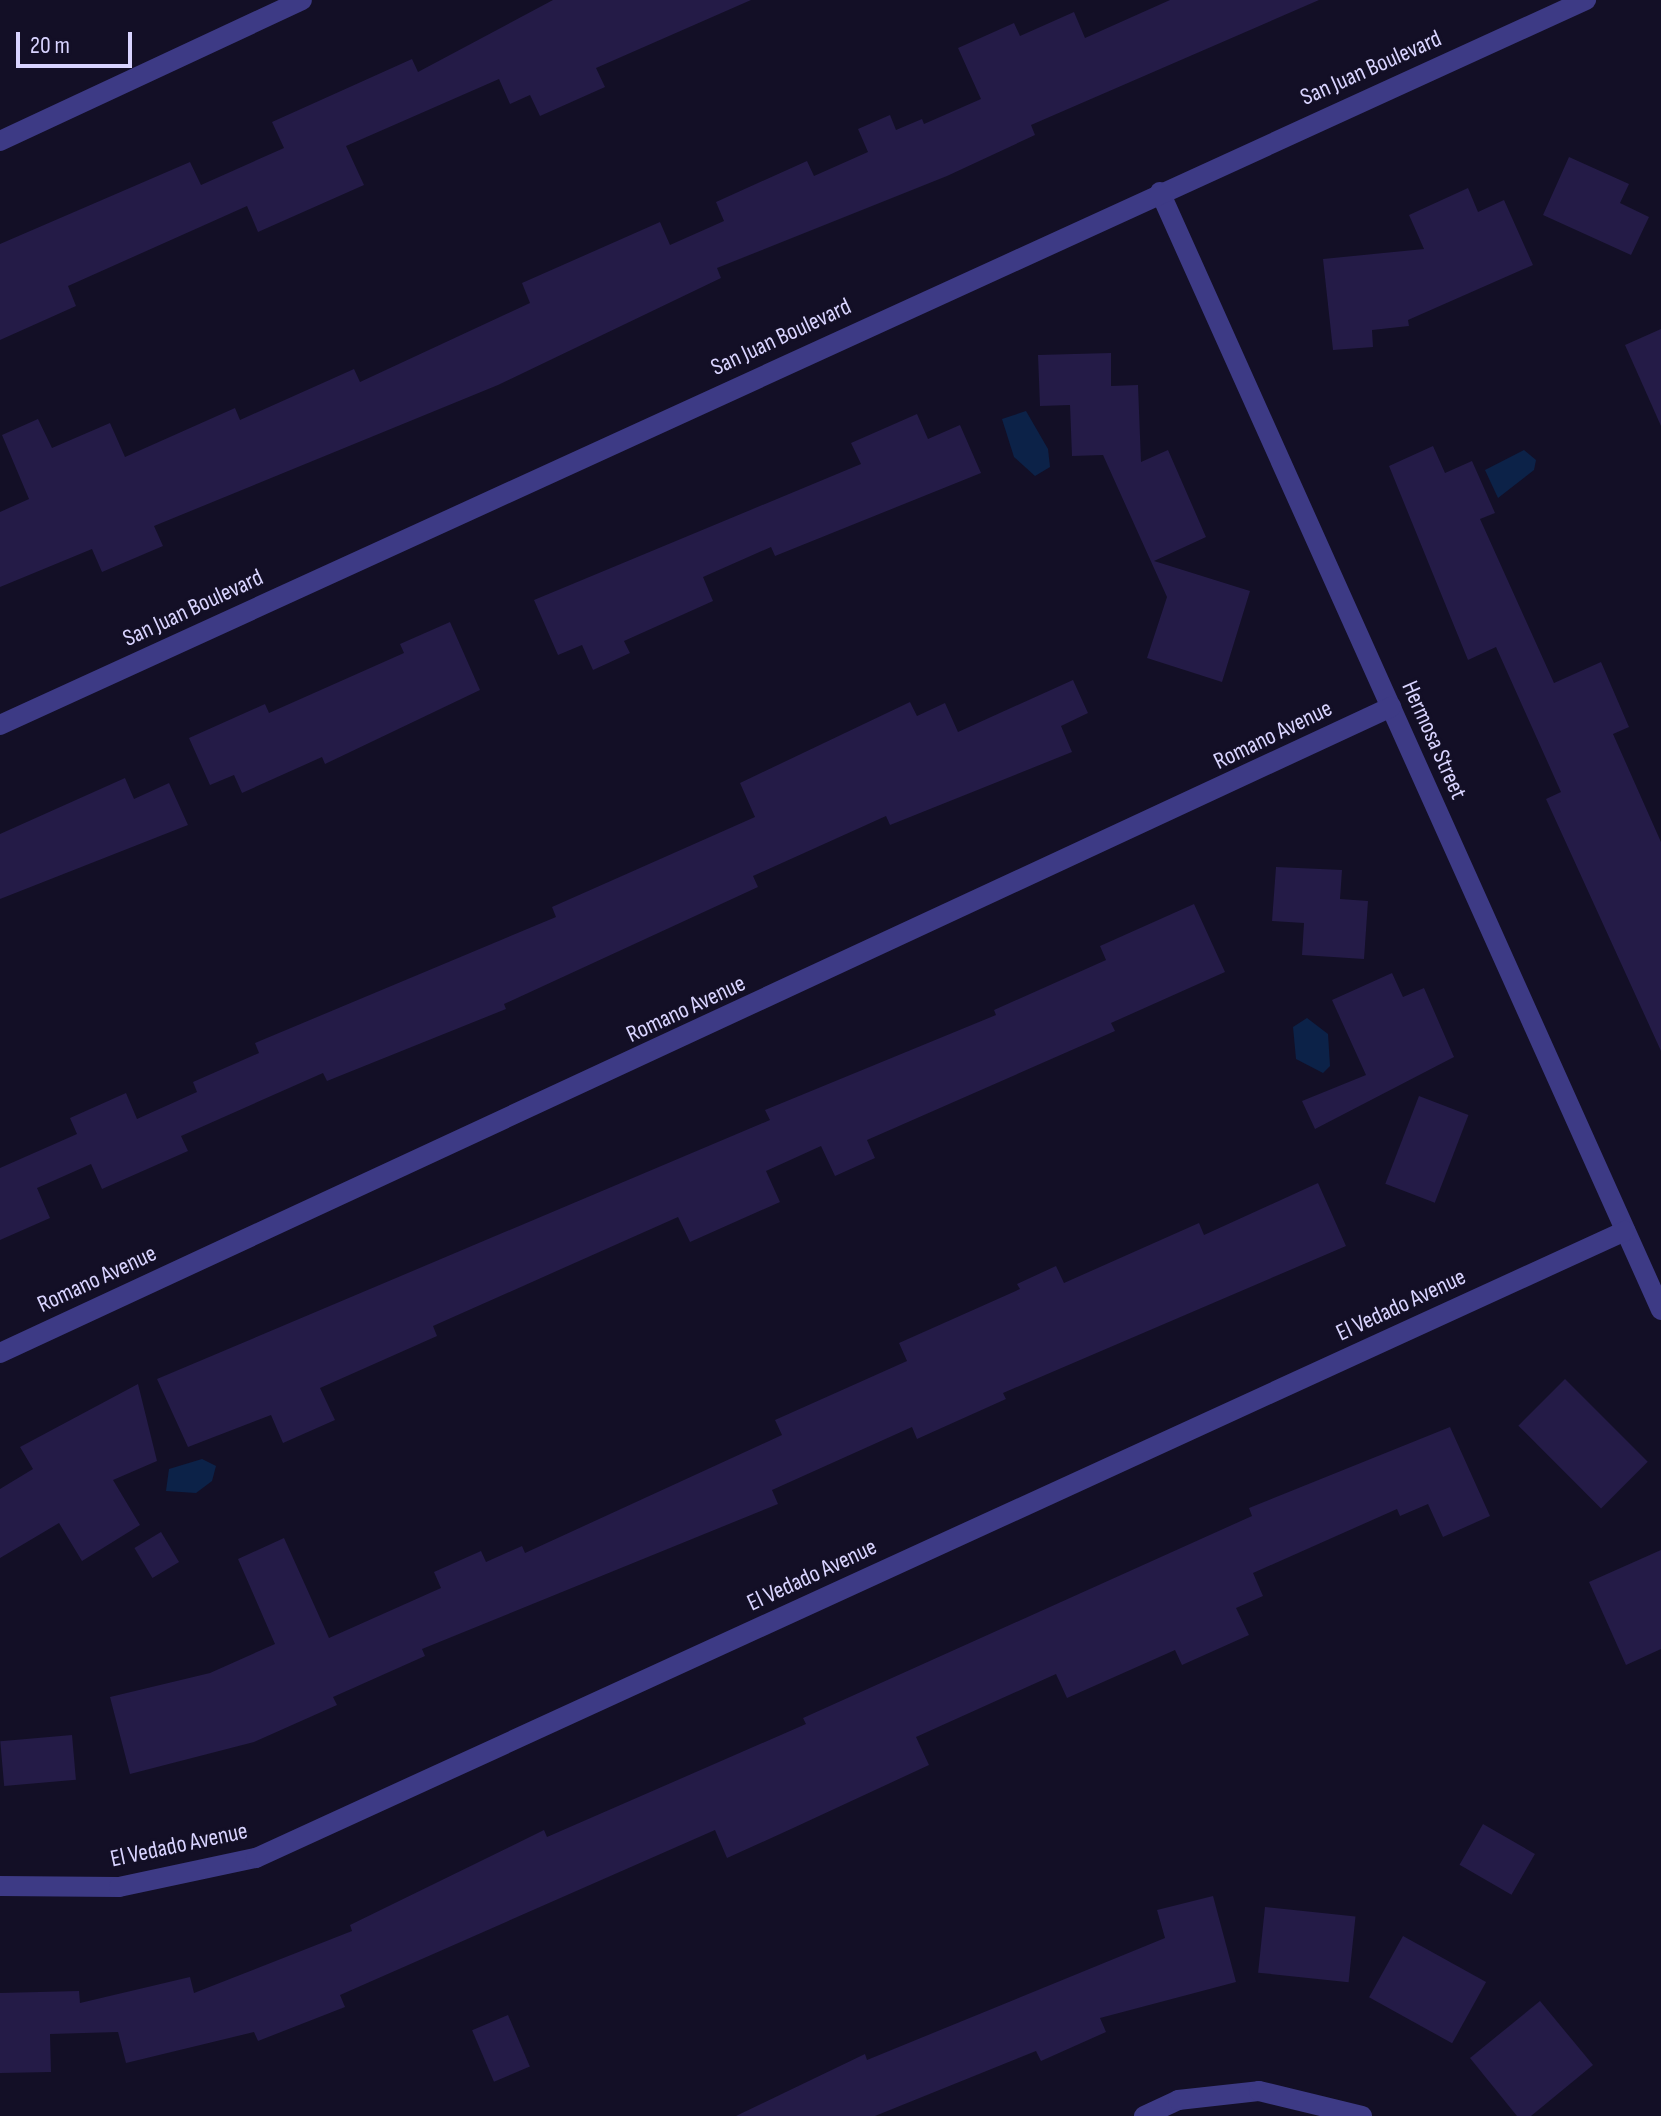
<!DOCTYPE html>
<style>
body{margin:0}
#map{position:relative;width:1661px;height:2116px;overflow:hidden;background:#130f26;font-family:"Sofia Sans Condensed",sans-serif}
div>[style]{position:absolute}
.water>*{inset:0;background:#0c2248}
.building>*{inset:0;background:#241b47;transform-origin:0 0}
.street>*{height:20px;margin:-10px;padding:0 10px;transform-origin:10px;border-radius:10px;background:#3d3a85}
span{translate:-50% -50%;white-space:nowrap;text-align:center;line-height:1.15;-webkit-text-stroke:6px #130f26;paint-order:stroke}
.street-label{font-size:24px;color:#d9d4ff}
.scale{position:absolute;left:16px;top:32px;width:116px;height:36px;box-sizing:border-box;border:4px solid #d9d4ff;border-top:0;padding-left:10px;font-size:24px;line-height:28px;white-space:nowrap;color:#d9d4ff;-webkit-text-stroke:6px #130f26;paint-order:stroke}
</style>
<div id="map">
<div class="water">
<i style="clip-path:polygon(1026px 411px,1048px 449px,1050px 467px,1035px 476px,1014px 457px,1002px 419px)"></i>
<i style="clip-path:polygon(1524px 450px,1536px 460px,1534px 470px,1498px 498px,1485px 470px)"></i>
<i style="clip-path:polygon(1307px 1018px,1328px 1034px,1330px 1066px,1323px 1073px,1296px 1059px,1293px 1027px)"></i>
<i style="clip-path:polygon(202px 1459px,216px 1466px,212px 1481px,196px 1493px,166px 1491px,169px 1469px)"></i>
</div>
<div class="building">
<i style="clip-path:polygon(553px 0,751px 0,596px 68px,605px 87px,540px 116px,530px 95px,510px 104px,499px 79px,346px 146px,364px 185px,258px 232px,247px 206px,68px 286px,76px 306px,0 340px,0 244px,190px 162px,201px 185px,284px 148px,272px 122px,412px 59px,418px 72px)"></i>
<i style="clip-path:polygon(1170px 0,1319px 0,1031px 125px,1035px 135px,947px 176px,717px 268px,721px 278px,498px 385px,154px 526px,163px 546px,102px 572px,92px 549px,0 587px,0 512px,29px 499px,2px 435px,38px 419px,52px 448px,110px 423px,125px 457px,235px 408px,240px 420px,354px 369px,360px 382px,530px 303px,522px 283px,660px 222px,670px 245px,724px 221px,716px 202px,807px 161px,814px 176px,868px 152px,858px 129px,890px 115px,896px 130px,922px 119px,924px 124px,981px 99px,958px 48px,1014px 23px,1020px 36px,1074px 12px,1085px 38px)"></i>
<i style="clip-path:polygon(1569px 157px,1629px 184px,1620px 203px,1649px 217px,1631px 255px,1543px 215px)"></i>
<i style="clip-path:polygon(1468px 188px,1478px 212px,1504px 200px,1533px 265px,1408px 320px,1409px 326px,1372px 330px,1373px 347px,1333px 350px,1323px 259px,1424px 249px,1409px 215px)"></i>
<i style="clip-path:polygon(1661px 329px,1661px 426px,1625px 345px)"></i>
<i style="clip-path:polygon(1111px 353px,1111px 386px,1138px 385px,1141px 462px,1168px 450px,1206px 537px,1154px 561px,1250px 591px,1222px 682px,1147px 658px,1167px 597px,1103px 455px,1072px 456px,1070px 405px,1040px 406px,1038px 355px)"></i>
<i style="clip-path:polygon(917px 414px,928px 439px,960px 425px,981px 473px,775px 556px,771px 547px,703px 577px,713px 601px,624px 641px,630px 653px,593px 670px,582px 645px,558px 655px,534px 600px,861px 464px,851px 443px)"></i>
<i style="clip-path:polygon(1433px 446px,1445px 473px,1472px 461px,1495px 513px,1480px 519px,1554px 683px,1601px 662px,1629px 727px,1613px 734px,1661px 842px,1661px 1051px,1546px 799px,1561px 792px,1496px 647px,1468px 660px,1389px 466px)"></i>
<i style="clip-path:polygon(450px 622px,480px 690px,325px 764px,322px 757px,242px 793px,234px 775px,210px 785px,189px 738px,265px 704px,269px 713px,404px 653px,400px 644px)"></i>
<i style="clip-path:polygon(1073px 680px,1088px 713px,1061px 726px,1072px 752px,890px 825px,886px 816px,753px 876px,758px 887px,504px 1004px,506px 1009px,327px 1081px,323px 1073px,181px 1136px,188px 1151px,102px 1189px,91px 1164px,37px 1188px,50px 1218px,0 1240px,0 1168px,77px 1134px,70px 1118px,126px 1093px,137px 1119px,197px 1092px,193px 1082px,259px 1053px,255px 1043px,556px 917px,552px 907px,755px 817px,740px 783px,910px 702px,917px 716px,945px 703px,958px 732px)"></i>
<i style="clip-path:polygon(125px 778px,134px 799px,169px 783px,188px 825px,0 899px,0 834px)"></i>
<i style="clip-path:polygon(1276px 867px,1342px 870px,1340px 899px,1368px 901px,1364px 959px,1302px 955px,1304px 923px,1272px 921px)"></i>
<i style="clip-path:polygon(1194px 904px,1225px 972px,1111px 1023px,1115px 1031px,867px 1140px,875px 1158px,835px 1176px,821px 1146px,766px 1171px,780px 1202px,690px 1242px,678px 1217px,433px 1326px,437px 1336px,320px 1388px,335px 1420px,283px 1443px,271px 1415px,188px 1447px,157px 1379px,770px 1120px,765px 1110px,996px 1015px,994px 1010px,1106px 960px,1100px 946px)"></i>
<i style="clip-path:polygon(1392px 973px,1403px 997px,1424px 988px,1454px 1057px,1315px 1129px,1302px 1101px,1366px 1075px,1332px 1000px)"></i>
<i style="left:1419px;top:1096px;width:53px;height:94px;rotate:21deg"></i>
<i style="clip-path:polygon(1318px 1183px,1346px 1246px,1003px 1393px,1006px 1399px,917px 1439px,912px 1427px,772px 1490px,778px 1504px,422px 1649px,425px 1656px,333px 1697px,337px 1705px,254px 1742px,130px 1774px,110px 1697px,210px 1673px,275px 1644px,238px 1559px,284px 1538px,329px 1638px,441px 1588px,434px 1572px,481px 1551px,486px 1562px,522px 1546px,525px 1553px,782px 1435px,775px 1420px,907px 1361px,899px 1343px,1020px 1289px,1017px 1284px,1056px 1266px,1064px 1283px,1199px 1223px,1204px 1235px)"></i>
<i style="left:1565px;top:1379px;width:117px;height:66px;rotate:45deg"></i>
<i style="clip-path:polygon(138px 1384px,157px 1461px,113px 1480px,140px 1525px,82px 1561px,59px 1523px,0 1558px,0 1489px,33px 1469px,20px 1447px)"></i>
<i style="clip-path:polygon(1450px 1427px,1490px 1516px,1443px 1537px,1428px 1504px,1400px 1516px,1397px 1509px,1253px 1573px,1263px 1596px,1236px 1608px,1249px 1635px,1182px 1665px,1175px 1650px,1067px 1698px,1056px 1674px,916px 1737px,929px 1765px,791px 1829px,727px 1858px,715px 1830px,340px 1995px,345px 2007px,258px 2041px,254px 2032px,126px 2063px,118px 2032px,50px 2034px,51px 2072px,0 2073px,0 1993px,79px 1991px,80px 2003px,190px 1977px,194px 1993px,352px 1931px,350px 1925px,544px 1830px,547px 1837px,806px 1724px,803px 1718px,1252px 1516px,1249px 1508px)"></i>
<i style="left:161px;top:1532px;width:35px;height:31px;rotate:59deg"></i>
<i style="clip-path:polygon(1661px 1550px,1661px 1649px,1626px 1665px,1589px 1582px)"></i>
<i style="left:72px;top:1735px;width:45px;height:72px;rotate:85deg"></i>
<i style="left:1483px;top:1824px;width:60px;height:47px;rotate:30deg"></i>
<i style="clip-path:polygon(1213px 1896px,1236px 1982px,1100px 2018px,1106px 2032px,1041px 2061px,1036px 2051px,875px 2116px,736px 2116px,865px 2054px,867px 2060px,1165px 1938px,1157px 1910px)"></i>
<i style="left:1265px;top:1907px;width:91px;height:66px;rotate:6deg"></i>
<i style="left:1403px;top:1936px;width:95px;height:70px;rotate:29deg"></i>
<i style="clip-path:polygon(1540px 2001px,1593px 2065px,1531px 2116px,1517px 2116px,1470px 2058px)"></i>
<i style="left:508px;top:2015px;width:56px;height:39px;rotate:67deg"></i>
</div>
<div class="street">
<i style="left:0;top:141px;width:333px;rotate:-25deg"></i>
<i style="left:1160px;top:192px;width:1225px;rotate:65.86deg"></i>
<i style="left:0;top:725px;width:1744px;rotate:-24.57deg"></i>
<i style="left:0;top:1353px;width:1534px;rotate:-24.91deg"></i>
<i style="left:0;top:1886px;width:119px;rotate:0.5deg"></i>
<i style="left:119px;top:1887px;width:140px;rotate:-12deg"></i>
<i style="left:256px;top:1858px;width:1506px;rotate:-24.61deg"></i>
<i style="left:1144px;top:2116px;width:38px;rotate:-25deg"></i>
<i style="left:1178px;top:2100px;width:81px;rotate:-6.3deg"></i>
<i style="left:1259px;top:2091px;width:106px;rotate:13.6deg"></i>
</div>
<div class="street-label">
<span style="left:1371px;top:68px;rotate:-24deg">San Juan Boulevard</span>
<span style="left:781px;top:337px;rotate:-25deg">San Juan Boulevard</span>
<span style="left:193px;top:608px;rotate:-25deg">San Juan Boulevard</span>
<span style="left:1273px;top:735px;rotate:-26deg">Romano Avenue</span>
<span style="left:1434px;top:740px;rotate:66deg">Hermosa Street</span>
<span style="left:686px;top:1009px;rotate:-25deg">Romano Avenue</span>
<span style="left:97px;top:1279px;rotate:-25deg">Romano Avenue</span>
<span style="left:1401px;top:1305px;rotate:-25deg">El Vedado Avenue</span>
<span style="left:812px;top:1575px;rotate:-25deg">El Vedado Avenue</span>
<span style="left:179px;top:1845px;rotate:-12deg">El Vedado Avenue</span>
</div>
<div class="scale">20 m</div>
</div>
